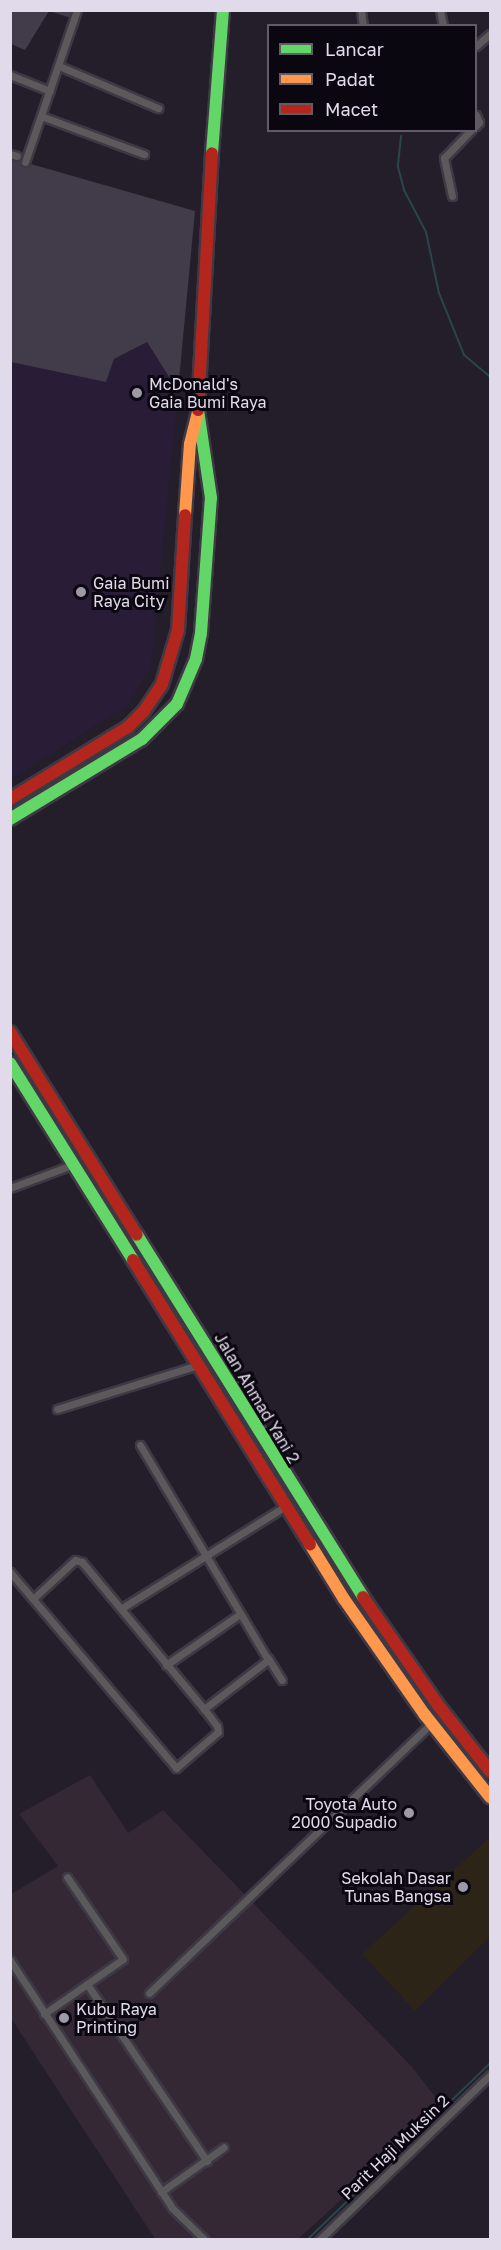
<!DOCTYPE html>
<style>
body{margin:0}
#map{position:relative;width:501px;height:2250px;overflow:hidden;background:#241e2a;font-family:"Golos Text",sans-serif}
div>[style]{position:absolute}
.built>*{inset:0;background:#291c36}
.industrial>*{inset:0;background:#342835}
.education>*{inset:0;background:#2b2417}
.green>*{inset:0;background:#413b4a}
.stream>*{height:2px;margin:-1px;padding:0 1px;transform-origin:1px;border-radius:1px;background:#29464d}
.roads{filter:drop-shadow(2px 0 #3e3944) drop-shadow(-2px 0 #3e3944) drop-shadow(0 2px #3e3944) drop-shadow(0 -2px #3e3944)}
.street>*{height:7px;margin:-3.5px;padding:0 3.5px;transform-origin:3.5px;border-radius:3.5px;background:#5c595d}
.fast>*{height:12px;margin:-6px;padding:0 6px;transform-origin:6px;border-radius:6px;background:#63d668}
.slow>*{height:12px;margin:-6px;padding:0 6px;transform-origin:6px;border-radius:6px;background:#ff974d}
.jam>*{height:12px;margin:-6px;padding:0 6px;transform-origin:6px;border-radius:6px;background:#b3261e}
.dots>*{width:16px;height:16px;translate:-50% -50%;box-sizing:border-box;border:3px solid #0b0710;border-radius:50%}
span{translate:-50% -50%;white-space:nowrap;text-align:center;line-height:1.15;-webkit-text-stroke:6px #0b0710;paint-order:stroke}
.poi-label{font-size:16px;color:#e1daea}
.left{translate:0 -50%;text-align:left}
.right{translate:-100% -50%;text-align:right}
.street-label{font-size:16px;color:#e1daea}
.frame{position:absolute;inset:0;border:12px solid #e1daea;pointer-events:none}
.legend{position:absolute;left:267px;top:24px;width:210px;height:108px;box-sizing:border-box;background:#0b0710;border:2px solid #615b67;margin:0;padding:8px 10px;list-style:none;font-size:18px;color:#e1daea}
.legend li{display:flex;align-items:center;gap:12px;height:30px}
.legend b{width:30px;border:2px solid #615b67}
</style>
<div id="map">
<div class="built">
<i style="clip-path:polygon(147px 342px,178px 391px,151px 666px,128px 705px,11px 779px,11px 362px,106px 381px,114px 359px)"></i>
</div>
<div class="industrial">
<i style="clip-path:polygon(90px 1775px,128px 1833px,163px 1810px,412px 2067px,443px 2107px,298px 2239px,155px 2239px,11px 2018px,10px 1895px,58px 1866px,19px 1814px)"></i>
</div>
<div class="education">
<i style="clip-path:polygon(490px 1837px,490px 1937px,415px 2011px,362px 1954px)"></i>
</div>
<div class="green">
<i style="clip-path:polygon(10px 11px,73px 11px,71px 18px,49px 11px,25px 50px,11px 44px)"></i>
<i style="clip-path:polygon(10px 158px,195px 211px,178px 391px,147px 342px,114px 359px,106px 382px,11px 362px)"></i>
</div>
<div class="stream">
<i style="left:401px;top:136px;width:31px;rotate:96deg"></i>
<i style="left:398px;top:167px;width:24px;rotate:75deg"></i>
<i style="left:404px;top:190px;width:47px;rotate:62.4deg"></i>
<i style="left:426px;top:232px;width:62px;rotate:78deg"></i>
<i style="left:439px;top:293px;width:67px;rotate:68deg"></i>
<i style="left:464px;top:355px;width:34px;rotate:40deg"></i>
<i style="left:307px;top:2240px;width:255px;rotate:-44deg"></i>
</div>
<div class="roads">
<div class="street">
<i style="left:361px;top:10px;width:16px;rotate:83deg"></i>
<i style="left:440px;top:10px;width:16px;rotate:79deg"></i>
<i style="left:476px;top:46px;width:18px;rotate:-41deg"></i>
<i style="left:59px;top:66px;width:108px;rotate:23deg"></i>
<i style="left:10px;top:75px;width:43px;rotate:21.8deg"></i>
<i style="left:476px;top:115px;width:8px;rotate:67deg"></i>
<i style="left:479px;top:122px;width:5px;rotate:127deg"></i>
<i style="left:41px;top:116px;width:110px;rotate:20.3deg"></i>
<i style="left:10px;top:154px;width:7px;rotate:16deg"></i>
<i style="left:25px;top:162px;width:161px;rotate:-71.1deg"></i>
<i style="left:452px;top:196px;width:39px;rotate:-102deg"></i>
<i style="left:444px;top:158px;width:39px;rotate:-46deg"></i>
<i style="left:10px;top:1188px;width:66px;rotate:-20.4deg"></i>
<i style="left:57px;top:1409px;width:148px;rotate:-17.3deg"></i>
<i style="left:140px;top:1445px;width:250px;rotate:59.2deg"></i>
<i style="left:268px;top:1660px;width:81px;rotate:142.6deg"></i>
<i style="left:10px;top:1572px;width:257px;rotate:49.7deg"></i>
<i style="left:176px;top:1768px;width:55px;rotate:-40.6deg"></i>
<i style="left:218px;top:1732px;width:6px;rotate:-99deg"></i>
<i style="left:217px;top:1726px;width:21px;rotate:-127deg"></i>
<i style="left:204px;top:1709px;width:191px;rotate:-129.7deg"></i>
<i style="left:82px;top:1562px;width:7px;rotate:-164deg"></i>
<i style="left:75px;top:1560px;width:56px;rotate:137.2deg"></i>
<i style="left:122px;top:1608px;width:191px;rotate:-31.9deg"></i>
<i style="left:268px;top:1658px;width:26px;rotate:58deg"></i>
<i style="left:166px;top:1665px;width:90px;rotate:-34.6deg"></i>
<i style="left:10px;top:1960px;width:296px;rotate:56.8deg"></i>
<i style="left:172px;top:2208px;width:46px;rotate:44.1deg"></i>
<i style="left:87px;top:1984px;width:214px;rotate:55.9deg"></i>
<i style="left:149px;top:1993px;width:391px;rotate:-43.7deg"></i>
<i style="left:44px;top:2014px;width:96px;rotate:-34.8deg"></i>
<i style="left:123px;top:1959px;width:99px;rotate:-124.3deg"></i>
<i style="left:161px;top:2192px;width:77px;rotate:-35.5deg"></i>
<i style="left:319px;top:2240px;width:238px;rotate:-44deg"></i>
</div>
<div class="fast">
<i style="left:212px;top:153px;width:143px;rotate:-85.6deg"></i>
<i style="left:10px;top:819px;width:154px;rotate:-31.2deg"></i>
<i style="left:142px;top:739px;width:49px;rotate:-45deg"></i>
<i style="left:177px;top:704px;width:49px;rotate:-67.1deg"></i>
<i style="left:196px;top:659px;width:26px;rotate:-79deg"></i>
<i style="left:201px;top:633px;width:135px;rotate:-85.8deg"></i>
<i style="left:211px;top:498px;width:89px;rotate:-98.4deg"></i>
<i style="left:10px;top:1063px;width:232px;rotate:58deg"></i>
<i style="left:137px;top:1235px;width:427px;rotate:58deg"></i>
</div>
<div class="slow">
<i style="left:185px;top:515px;width:71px;rotate:-86deg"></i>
<i style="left:190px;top:444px;width:32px;rotate:-76deg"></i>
<i style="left:310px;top:1544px;width:65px;rotate:58.3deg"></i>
<i style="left:344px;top:1599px;width:141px;rotate:55.1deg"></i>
<i style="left:425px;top:1715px;width:105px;rotate:51.6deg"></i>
</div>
<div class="jam">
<i style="left:198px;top:410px;width:257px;rotate:-86.9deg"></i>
<i style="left:10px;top:799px;width:138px;rotate:-31.4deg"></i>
<i style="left:128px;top:727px;width:23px;rotate:-45deg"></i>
<i style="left:144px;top:711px;width:32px;rotate:-56deg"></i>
<i style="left:162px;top:684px;width:56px;rotate:-73.5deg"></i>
<i style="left:178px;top:630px;width:115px;rotate:-86.5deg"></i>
<i style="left:10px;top:1032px;width:239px;rotate:58deg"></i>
<i style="left:133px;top:1260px;width:335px;rotate:58.1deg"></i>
<i style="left:363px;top:1597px;width:131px;rotate:55.2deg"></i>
<i style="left:438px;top:1705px;width:84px;rotate:51.8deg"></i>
</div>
</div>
<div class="dots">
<i style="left:137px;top:393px;background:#9f98a7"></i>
<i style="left:81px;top:592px;background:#9f98a7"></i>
<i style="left:409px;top:1813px;background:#9f98a7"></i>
<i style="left:463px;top:1887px;background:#9f98a7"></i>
<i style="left:64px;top:2018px;background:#9f98a7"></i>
</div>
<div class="poi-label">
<span class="left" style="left:149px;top:393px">McDonald's<br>Gaia Bumi Raya</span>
<span class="left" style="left:93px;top:592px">Gaia Bumi<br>Raya City</span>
<span class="right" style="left:397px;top:1813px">Toyota Auto<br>2000 Supadio</span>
<span class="right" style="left:451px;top:1887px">Sekolah Dasar<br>Tunas Bangsa</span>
<span class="left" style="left:76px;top:2018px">Kubu Raya<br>Printing</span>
</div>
<div class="street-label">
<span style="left:257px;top:1398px;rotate:59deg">Jalan Ahmad Yani 2</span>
<span style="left:395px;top:2147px;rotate:-44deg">Parit Haji Muksin 2</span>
</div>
<div class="frame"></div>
<ul class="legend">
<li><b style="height:8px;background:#63d668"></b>Lancar</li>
<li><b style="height:8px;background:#ff974d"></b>Padat</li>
<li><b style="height:8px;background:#b3261e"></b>Macet</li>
</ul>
</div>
